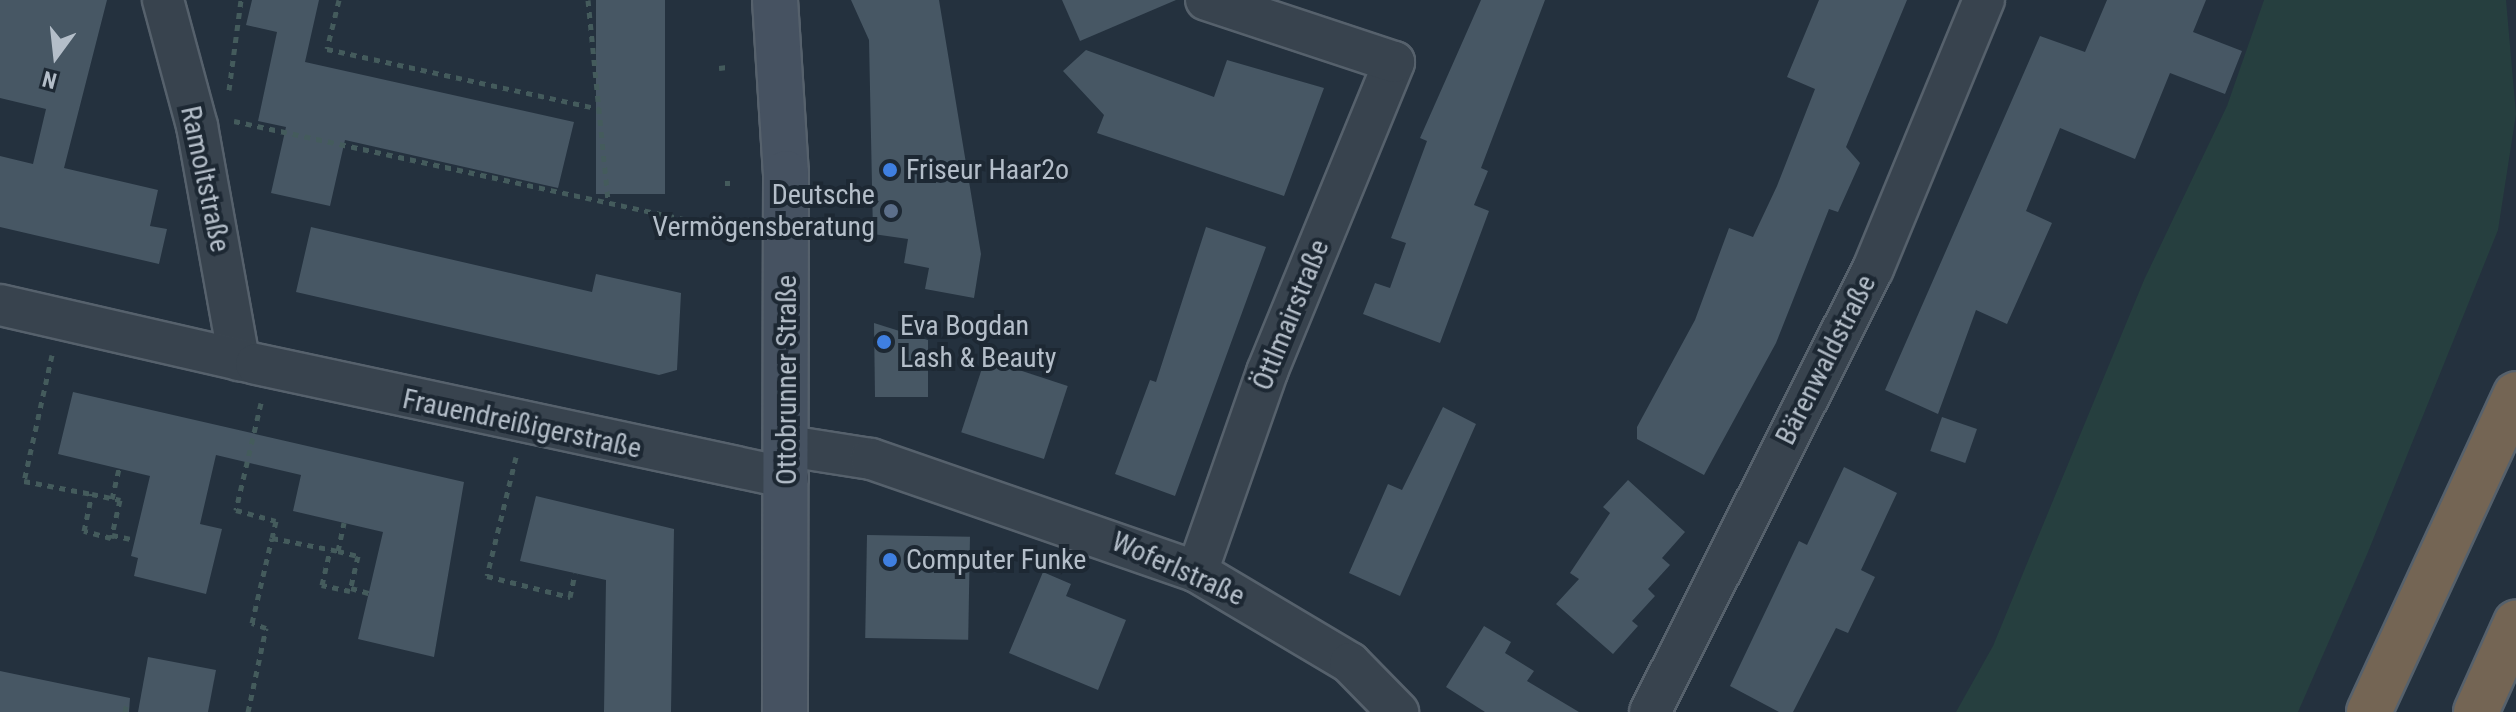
<!DOCTYPE html>
<meta charset="utf-8">
<style>
body{margin:0}
#map{position:relative;width:2516px;height:712px;overflow:hidden;background:#24313e;font-family:"Roboto Condensed",sans-serif}
div>[style]{position:absolute}
.green>*{inset:0;background:#263f3f}
.building>*{inset:0;background:#475764;transform-origin:0 0}
.path>*{height:5px;margin-top:-2.5px;transform-origin:0;background:repeating-linear-gradient(90deg,#445b5c 0 6px,transparent 0 12px)}
.roads{filter:drop-shadow(2px 0 #56616c) drop-shadow(-2px 0 #56616c) drop-shadow(0 2px #56616c) drop-shadow(0 -2px #56616c)}
.street>*{height:40px;margin:-20px;padding:0 20px;transform-origin:20px;border-radius:20px;background:#38434e}
.secondary>*{height:44px;margin:-22px;padding:0 22px;transform-origin:22px;border-radius:22px;background:#465261}
.highway>*{height:44px;margin:-22px;padding:0 22px;transform-origin:22px;border-radius:22px;background:#746554}
.dots>*{width:22px;height:22px;translate:-50% -50%;box-sizing:border-box;border:4px solid #1d2833;border-radius:50%}
span{translate:-50% -50%;white-space:nowrap;text-align:center;line-height:1.15;-webkit-text-stroke:8px #1d2833;paint-order:stroke}
.poi-label{font-size:28px;color:#b4bec9}
.left{translate:0 -50%;text-align:left}
.right{translate:-100% -50%;text-align:right}
.street-label{font-size:28px;color:#b4bec9}
.north{position:absolute;left:16px;top:16px;width:80px;height:80px;-webkit-text-stroke:6px #1d2833;paint-order:stroke;rotate:195deg;font-size:22px;font-weight:700;line-height:32px;text-align:center;color:#b4bec9}
.north::after{content:'';display:block;margin:auto;width:28px;height:36px;background:#b4bec9;clip-path:polygon(50% 0,100% 100%,50% 72%,0 100%)}
</style>
<div id="map">
<div class="green">
<i style="clip-path:polygon(2264px 0,2506px 0,2516px 114px,2498px 230px,2368px 552px,2298px 712px,1956px 712px,1993px 646px,2144px 280px,2227px 106px)"></i>
</div>
<div class="building">
<i style="clip-path:polygon(0 0,107px 0,64px 168px,158px 190px,150px 226px,167px 229px,159px 264px,0 227px,0 156px,33px 164px,46px 109px,0 98px)"></i>
<i style="clip-path:polygon(252px 0,319px 0,305px 62px,574px 122px,558px 188px,345px 140px,330px 206px,271px 193px,286px 127px,258px 121px,277px 32px,246px 25px)"></i>
<i style="left:596px;top:0;width:69px;height:194px"></i>
<i style="clip-path:polygon(851px 0,939px 0,981px 254px,974px 298px,925px 289px,929px 268px,904px 263px,908px 239px,873px 234px,869px 40px)"></i>
<i style="clip-path:polygon(1062px 0,1176px 0,1080px 41px)"></i>
<i style="clip-path:polygon(1481px 0,1545px 0,1481px 168px,1488px 171px,1474px 205px,1489px 211px,1440px 343px,1363px 314px,1375px 283px,1390px 288px,1406px 243px,1391px 238px,1427px 141px,1420px 138px)"></i>
<i style="clip-path:polygon(1819px 0,1907px 0,1846px 147px,1860px 163px,1838px 212px,1829px 209px,1776px 343px,1704px 475px,1637px 439px,1637px 427px,1695px 320px,1729px 228px,1753px 237px,1777px 186px,1815px 89px,1787px 77px)"></i>
<i style="clip-path:polygon(2107px 0,2206px 0,2193px 32px,2242px 51px,2225px 94px,2170px 73px,2135px 159px,2060px 128px,2026px 211px,2052px 223px,2007px 324px,1976px 310px,1938px 414px,1885px 390px,2040px 36px,2085px 52px)"></i>
<i style="clip-path:polygon(1086px 50px,1214px 97px,1227px 60px,1324px 88px,1284px 196px,1097px 133px,1104px 115px,1063px 71px)"></i>
<i style="clip-path:polygon(311px 227px,592px 292px,596px 274px,681px 293px,677px 370px,659px 375px,296px 292px)"></i>
<i style="clip-path:polygon(1206px 227px,1266px 247px,1175px 496px,1115px 474px,1150px 380px,1156px 382px)"></i>
<i style="clip-path:polygon(874px 323px,928px 340px,928px 397px,875px 397px)"></i>
<i style="left:985px;top:359px;width:87px;height:77px;rotate:18deg"></i>
<i style="clip-path:polygon(73px 392px,464px 482px,434px 657px,358px 639px,383px 532px,293px 511px,301px 475px,216px 455px,200px 524px,222px 529px,206px 594px,134px 576px,138px 558px,131px 556px,150px 476px,58px 454px)"></i>
<i style="clip-path:polygon(1443px 407px,1476px 424px,1400px 596px,1349px 573px,1388px 484px,1402px 490px)"></i>
<i style="left:1942px;top:417px;width:37px;height:36px;rotate:19deg"></i>
<i style="clip-path:polygon(1844px 467px,1897px 493px,1861px 570px,1875px 577px,1848px 633px,1836px 628px,1793px 712px,1779px 712px,1730px 686px,1799px 541px,1807px 545px)"></i>
<i style="clip-path:polygon(1628px 480px,1685px 532px,1662px 558px,1670px 565px,1648px 589px,1655px 596px,1632px 621px,1638px 626px,1613px 654px,1556px 604px,1579px 579px,1570px 573px,1610px 513px,1603px 507px)"></i>
<i style="clip-path:polygon(536px 496px,674px 529px,671px 712px,604px 712px,606px 580px,520px 561px)"></i>
<i style="left:867px;top:535px;width:103px;height:103px;rotate:1deg"></i>
<i style="clip-path:polygon(1043px 572px,1071px 584px,1066px 596px,1126px 620px,1098px 690px,1009px 653px)"></i>
<i style="clip-path:polygon(1484px 626px,1511px 642px,1505px 653px,1534px 671px,1527px 681px,1579px 712px,1485px 712px,1446px 687px)"></i>
<i style="clip-path:polygon(148px 657px,216px 670px,208px 712px,138px 712px)"></i>
<i style="clip-path:polygon(0 671px,130px 698px,129px 712px,0 712px)"></i>
</div>
<div class="path">
<i style="left:339px;top:0;width:50px;rotate:103.8deg"></i>
<i style="left:327px;top:49px;width:279px;rotate:12.4deg"></i>
<i style="left:588px;top:0;width:203px;rotate:84.3deg"></i>
<i style="left:719px;top:68px;width:8px;rotate:-7deg"></i>
<i style="left:229px;top:90px;width:91px;rotate:-82.4deg"></i>
<i style="left:234px;top:121px;width:503px;rotate:12.29deg"></i>
<i style="left:725px;top:183px;width:5px"></i>
<i style="left:52px;top:355px;width:129px;rotate:102.5deg"></i>
<i style="left:24px;top:481px;width:69px;rotate:10.8deg"></i>
<i style="left:92px;top:494px;width:29px;rotate:12deg"></i>
<i style="left:120px;top:500px;width:39px;rotate:103deg"></i>
<i style="left:111px;top:538px;width:28px;rotate:-165deg"></i>
<i style="left:84px;top:531px;width:38px;rotate:-78deg"></i>
<i style="left:261px;top:403px;width:110px;rotate:103.2deg"></i>
<i style="left:236px;top:510px;width:41px;rotate:15.4deg"></i>
<i style="left:276px;top:521px;width:17px;rotate:103deg"></i>
<i style="left:272px;top:538px;width:67px;rotate:11.1deg"></i>
<i style="left:338px;top:551px;width:21px;rotate:14deg"></i>
<i style="left:358px;top:556px;width:36px;rotate:103deg"></i>
<i style="left:350px;top:591px;width:29px;rotate:-168deg"></i>
<i style="left:322px;top:585px;width:36px;rotate:-77deg"></i>
<i style="left:516px;top:457px;width:122px;rotate:103.7deg"></i>
<i style="left:487px;top:576px;width:86px;rotate:14.2deg"></i>
<i style="left:570px;top:597px;width:24px;rotate:-78deg"></i>
<i style="left:112px;top:499px;width:31px;rotate:-77deg"></i>
<i style="left:112px;top:535px;width:24px;rotate:12deg"></i>
<i style="left:338px;top:551px;width:29px;rotate:-78deg"></i>
<i style="left:351px;top:588px;width:19px;rotate:16deg"></i>
<i style="left:125px;top:712px;width:10px;rotate:-79deg"></i>
<i style="left:248px;top:712px;width:86px;rotate:-77.9deg"></i>
<i style="left:266px;top:628px;width:15px;rotate:-160deg"></i>
<i style="left:252px;top:623px;width:87px;rotate:-76.8deg"></i>
</div>
<div class="roads">
<div class="street">
<i style="left:163px;top:0;width:131px;rotate:74.9deg"></i>
<i style="left:197px;top:126px;width:238px;rotate:79.8deg"></i>
<i style="left:0;top:305px;width:255px;rotate:12.9deg"></i>
<i style="left:256px;top:364px;width:544px;rotate:12.09deg"></i>
<i style="left:788px;top:446px;width:84px;rotate:8.9deg"></i>
<i style="left:871px;top:459px;width:345px;rotate:19.1deg"></i>
<i style="left:1197px;top:572px;width:178px;rotate:30.7deg"></i>
<i style="left:1350px;top:663px;width:69px;rotate:45.6deg"></i>
<i style="left:1197px;top:572px;width:212px;rotate:-70.7deg"></i>
<i style="left:1267px;top:372px;width:335px;rotate:-67.7deg"></i>
<i style="left:1394px;top:62px;width:198px;rotate:-161.7deg"></i>
<i style="left:1650px;top:712px;width:496px;rotate:-63.3deg"></i>
<i style="left:1873px;top:269px;width:291px;rotate:-67.6deg"></i>
</div>
<div class="secondary">
<i style="left:775px;top:0;width:173px;rotate:86.4deg"></i>
<i style="left:786px;top:173px;width:539px;rotate:90.11deg"></i>
</div>
<div class="highway">
<i style="left:2369px;top:712px;width:350px;rotate:-65.2deg"></i>
<i style="left:2476px;top:712px;width:98px;rotate:-65.8deg"></i>
</div>
</div>
<div class="dots">
<i style="left:890px;top:170px;background:#3f7fe0"></i>
<i style="left:891px;top:211px;background:#5c6f8a"></i>
<i style="left:884px;top:342px;background:#3f7fe0"></i>
<i style="left:890px;top:560px;background:#3f7fe0"></i>
</div>
<div class="poi-label">
<span class="left" style="left:906px;top:170px">Friseur Haar2o</span>
<span class="right" style="left:875px;top:211px">Deutsche<br>Vermögensberatung</span>
<span class="left" style="left:900px;top:342px">Eva Bogdan<br>Lash &amp; Beauty</span>
<span class="left" style="left:906px;top:560px">Computer Funke</span>
</div>
<div class="street-label">
<span style="left:205px;top:179px;rotate:78deg">Ramoltstraße</span>
<span style="left:1291px;top:315px;rotate:-68deg">Öttlmairstraße</span>
<span style="left:1826px;top:360px;rotate:-63deg">Bärenwaldstraße</span>
<span style="left:787px;top:380px;rotate:-90deg">Ottobrunner Straße</span>
<span style="left:522px;top:424px;rotate:12deg">Frauendreißigerstraße</span>
<span style="left:1178px;top:569px;rotate:24deg">Woferlstraße</span>
</div>
<div class="north">N</div>
</div>
